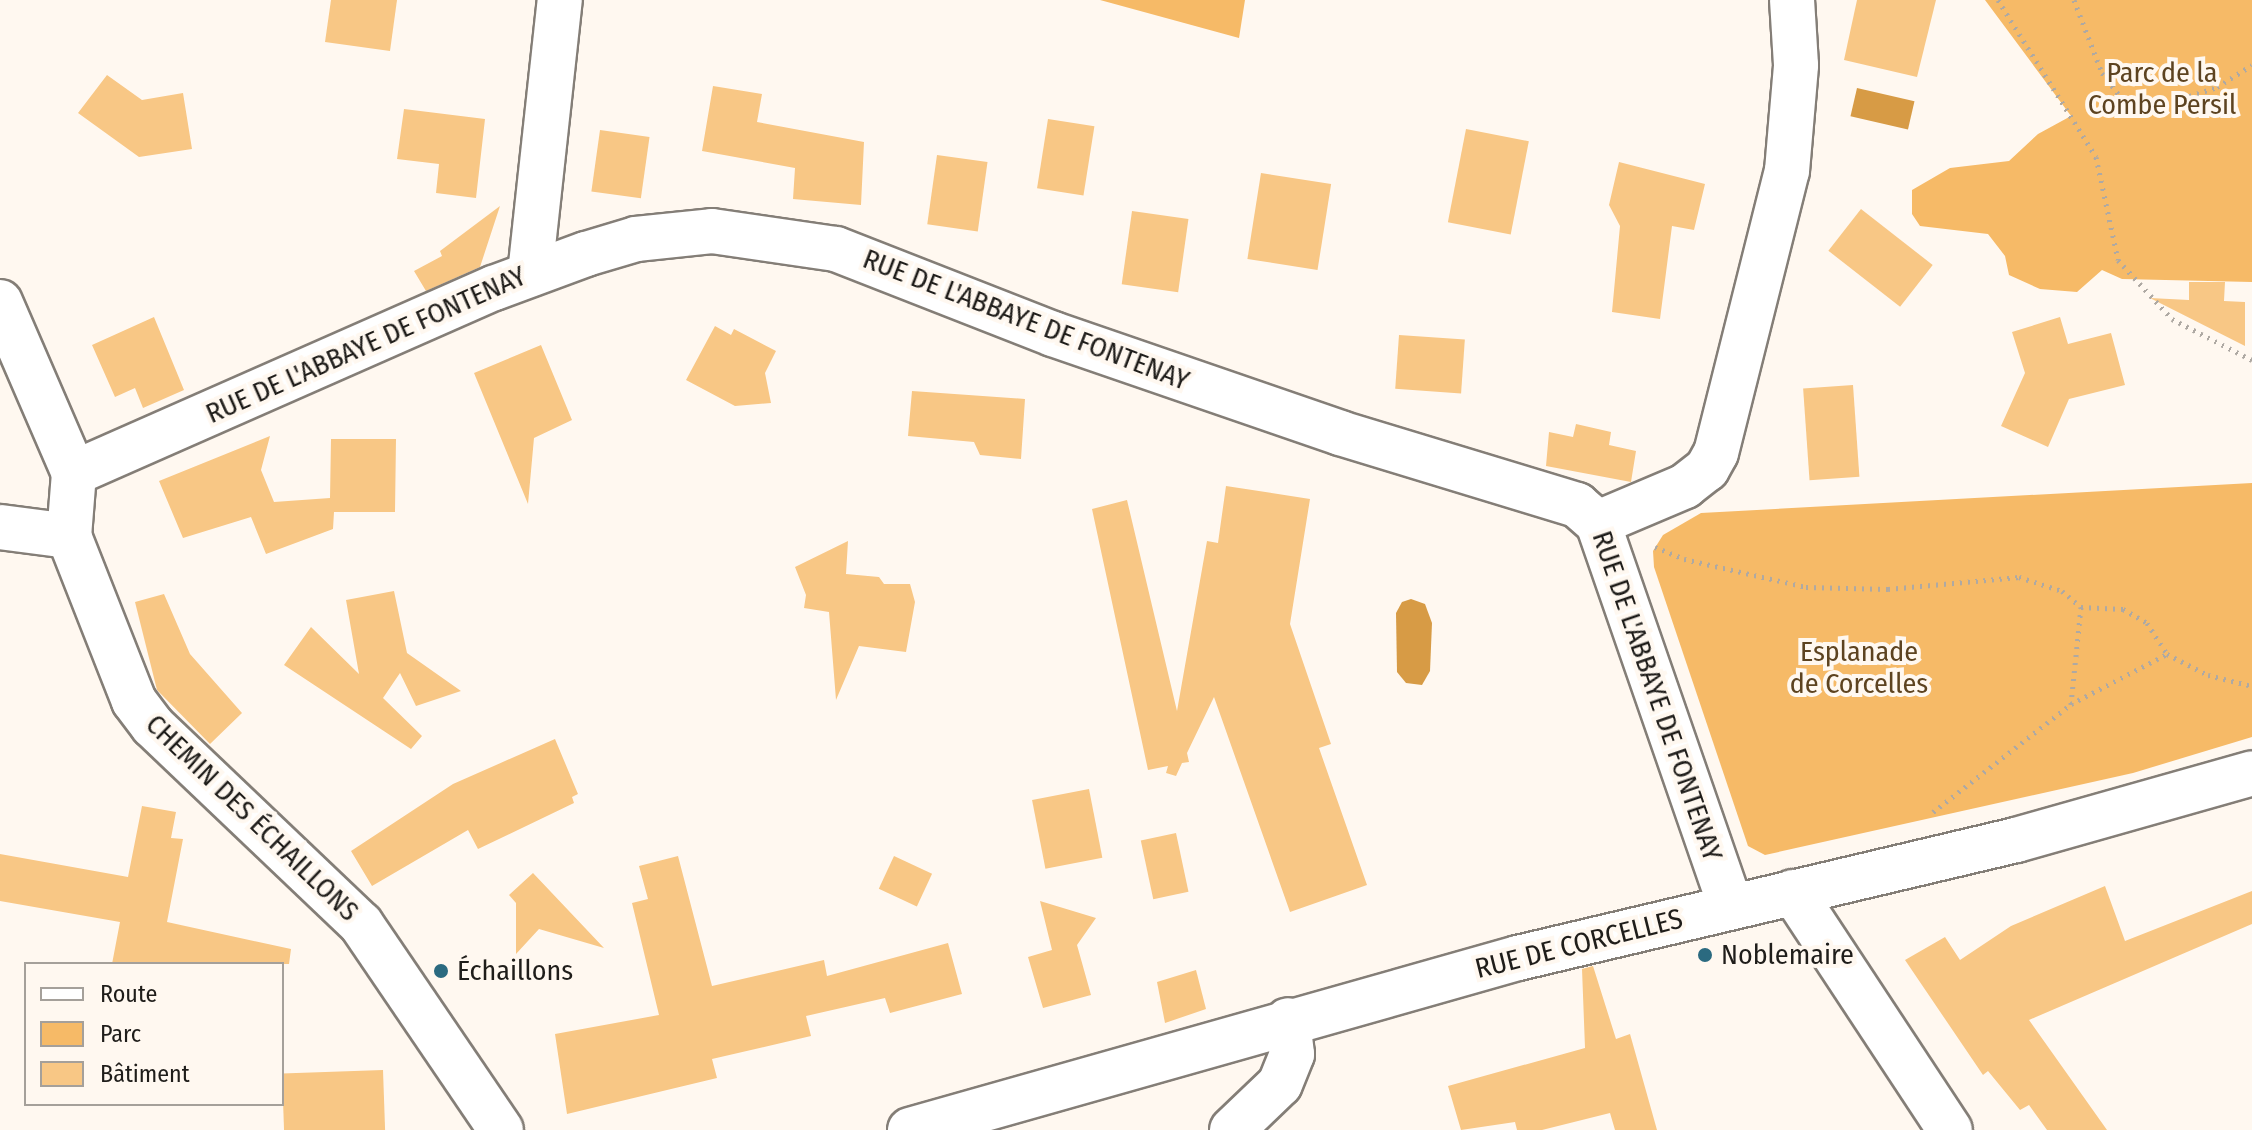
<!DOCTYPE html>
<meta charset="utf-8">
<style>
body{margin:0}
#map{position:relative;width:2252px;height:1130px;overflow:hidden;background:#fff8f0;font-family:"Fira Sans Condensed",sans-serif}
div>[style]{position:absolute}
.green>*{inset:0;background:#f6ba67}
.water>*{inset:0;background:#d79b45;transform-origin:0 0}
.building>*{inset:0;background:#f8c785;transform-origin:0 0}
.path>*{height:5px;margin-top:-2.5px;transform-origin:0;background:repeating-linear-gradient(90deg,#aea9a3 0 2px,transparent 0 8px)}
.roads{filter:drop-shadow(2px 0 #847e77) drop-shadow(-2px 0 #847e77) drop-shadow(0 2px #847e77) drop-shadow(0 -2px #847e77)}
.minor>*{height:44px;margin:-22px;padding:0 22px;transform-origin:22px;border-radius:22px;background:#fff}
.major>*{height:44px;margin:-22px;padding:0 22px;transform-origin:22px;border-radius:22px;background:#fff}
.dots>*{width:22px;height:22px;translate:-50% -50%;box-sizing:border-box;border:4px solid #fff8f0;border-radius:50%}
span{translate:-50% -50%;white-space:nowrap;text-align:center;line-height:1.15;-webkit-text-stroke:8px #fff8f0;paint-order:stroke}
.park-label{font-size:28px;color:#5d4320}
.street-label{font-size:28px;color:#1f1d1a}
.poi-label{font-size:28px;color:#1f1d1a}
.left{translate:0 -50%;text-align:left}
.legend{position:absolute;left:24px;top:962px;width:260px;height:144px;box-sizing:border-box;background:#fff8f0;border:2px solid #a5a09a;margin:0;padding:10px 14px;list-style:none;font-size:24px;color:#1f1d1a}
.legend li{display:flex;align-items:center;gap:16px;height:40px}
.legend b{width:40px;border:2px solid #a5a09a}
</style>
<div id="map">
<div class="green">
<i style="clip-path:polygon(1100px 0,1245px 0,1239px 38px)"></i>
<i style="clip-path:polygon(1985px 0,2252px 0,2252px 282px,2122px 279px,2102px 270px,2077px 292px,2040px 289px,2009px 275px,2005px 256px,1988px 234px,1920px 226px,1912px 214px,1912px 190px,1950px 168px,2009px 161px,2038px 134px,2071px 116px)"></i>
<i style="clip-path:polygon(2252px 483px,2252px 737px,2133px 773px,1765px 855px,1748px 846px,1654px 567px,1653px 551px,1663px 535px,1701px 513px)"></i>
</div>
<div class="water">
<i style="left:1857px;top:88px;width:59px;height:29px;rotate:13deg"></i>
<i style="clip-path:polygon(1411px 599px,1425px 604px,1432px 623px,1430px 671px,1422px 685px,1406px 683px,1397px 672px,1396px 613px,1402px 602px)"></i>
</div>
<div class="building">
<i style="clip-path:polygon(331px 0,397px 0,390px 51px,325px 42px)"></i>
<i style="clip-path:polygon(1857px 0,1936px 0,1917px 77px,1844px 60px)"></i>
<i style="clip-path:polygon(107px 75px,142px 100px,183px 93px,192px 149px,139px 157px,78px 113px)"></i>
<i style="clip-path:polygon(713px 86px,762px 94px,757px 122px,864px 142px,861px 205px,793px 199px,795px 168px,702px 151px)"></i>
<i style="clip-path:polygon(404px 109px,485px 119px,476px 198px,436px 193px,439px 164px,397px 159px)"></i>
<i style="left:1048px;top:119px;width:47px;height:70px;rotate:9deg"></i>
<i style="left:1466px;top:129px;width:64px;height:95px;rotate:11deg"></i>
<i style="left:600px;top:130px;width:50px;height:62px;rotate:8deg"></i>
<i style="left:937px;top:155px;width:51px;height:70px;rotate:8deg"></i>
<i style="clip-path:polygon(1619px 162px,1705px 184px,1694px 230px,1672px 226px,1660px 319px,1612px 312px,1620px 226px,1609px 205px)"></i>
<i style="left:1261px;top:173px;width:71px;height:87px;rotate:9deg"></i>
<i style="clip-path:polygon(500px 206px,480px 267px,426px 291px,414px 271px,442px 256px,440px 251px)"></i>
<i style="left:1861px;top:209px;width:91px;height:53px;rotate:38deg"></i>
<i style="left:1132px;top:211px;width:57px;height:74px;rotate:8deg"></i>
<i style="clip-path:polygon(2189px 282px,2225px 282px,2224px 301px,2245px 302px,2245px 346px,2150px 298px,2189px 300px)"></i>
<i style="clip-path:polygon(154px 317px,184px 390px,143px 408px,135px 388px,115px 397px,92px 345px)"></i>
<i style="clip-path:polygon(2060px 317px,2068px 344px,2111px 333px,2125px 385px,2069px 399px,2048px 447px,2001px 426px,2025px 373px,2012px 332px)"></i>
<i style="clip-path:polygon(715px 326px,731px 335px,734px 329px,776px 351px,765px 373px,771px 403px,735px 406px,686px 380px)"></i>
<i style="left:1399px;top:335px;width:66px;height:54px;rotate:4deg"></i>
<i style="clip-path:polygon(541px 345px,572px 420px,534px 438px,528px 504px,474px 373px)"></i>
<i style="left:1853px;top:385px;width:92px;height:50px;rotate:86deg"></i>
<i style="clip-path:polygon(912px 391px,1025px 399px,1021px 459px,980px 455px,974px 442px,908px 436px)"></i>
<i style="clip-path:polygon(1576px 424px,1611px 432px,1609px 445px,1636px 451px,1631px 482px,1546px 466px,1549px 432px,1573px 437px)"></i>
<i style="clip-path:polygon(270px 436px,261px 470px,274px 502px,330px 498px,331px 439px,396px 439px,395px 512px,334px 512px,333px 529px,266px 554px,251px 517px,183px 538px,159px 481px)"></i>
<i style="clip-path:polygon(1226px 486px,1310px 499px,1290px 624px,1331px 744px,1319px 748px,1367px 885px,1290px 912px,1214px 697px,1187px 753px,1189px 762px,1182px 763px,1176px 776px,1166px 773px,1168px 766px,1148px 770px,1092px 509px,1127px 500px,1177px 711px,1207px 541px,1218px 543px)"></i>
<i style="clip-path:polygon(848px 541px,846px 574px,879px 577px,884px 584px,910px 584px,915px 602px,906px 652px,859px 646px,836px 700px,829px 612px,804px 608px,806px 595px,795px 567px)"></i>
<i style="clip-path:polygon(394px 591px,407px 653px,461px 691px,416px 706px,400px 673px,383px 698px,422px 736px,411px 749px,284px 665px,311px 627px,359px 674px,346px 600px)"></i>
<i style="clip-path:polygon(164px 594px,190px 654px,242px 713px,210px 744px,157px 690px,135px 602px)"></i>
<i style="clip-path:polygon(555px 739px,578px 794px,572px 797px,574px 803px,478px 849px,468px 830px,372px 886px,351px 851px,453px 784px)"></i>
<i style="left:1089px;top:789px;width:70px;height:58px;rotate:79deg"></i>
<i style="clip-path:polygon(142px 806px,176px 812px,171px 838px,183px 839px,167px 922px,291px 949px,289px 964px,112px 964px,120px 922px,0 901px,0 854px,128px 877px)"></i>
<i style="left:1176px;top:833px;width:60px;height:36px;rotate:78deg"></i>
<i style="clip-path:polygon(678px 856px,712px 986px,824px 960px,827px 976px,948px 943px,962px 994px,890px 1013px,885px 998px,806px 1016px,811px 1036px,712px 1059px,717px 1078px,567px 1114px,555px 1034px,659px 1015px,632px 903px,648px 899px,639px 866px)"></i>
<i style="left:894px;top:856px;width:42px;height:36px;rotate:25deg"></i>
<i style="clip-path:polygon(533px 873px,604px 948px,539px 929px,516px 954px,516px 903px,509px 895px)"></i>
<i style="clip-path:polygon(2105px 886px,2125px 941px,2252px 891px,2252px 924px,2029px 1020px,2107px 1130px,2047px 1130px,2029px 1105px,2020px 1110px,1988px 1071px,1983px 1075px,1905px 960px,1945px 937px,1960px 960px,2011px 926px)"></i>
<i style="clip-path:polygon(1040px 901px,1096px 918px,1077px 945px,1091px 995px,1043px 1008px,1028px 957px,1052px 950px)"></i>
<i style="clip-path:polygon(1593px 966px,1616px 1039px,1630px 1034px,1657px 1130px,1615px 1130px,1610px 1113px,1542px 1130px,1517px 1130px,1515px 1122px,1461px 1130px,1448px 1086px,1585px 1048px,1582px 969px)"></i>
<i style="clip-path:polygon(1196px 970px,1206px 1009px,1165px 1023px,1157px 982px)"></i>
<i style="left:383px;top:1070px;width:60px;height:101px;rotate:88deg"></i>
</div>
<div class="path">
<i style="left:1998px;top:0;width:185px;rotate:58deg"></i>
<i style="left:2096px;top:157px;width:105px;rotate:77.9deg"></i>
<i style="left:2118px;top:260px;width:80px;rotate:47.5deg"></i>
<i style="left:2172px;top:319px;width:90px;rotate:27.1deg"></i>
<i style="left:2074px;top:0;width:78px;rotate:69deg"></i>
<i style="left:2102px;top:73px;width:34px;rotate:52deg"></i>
<i style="left:2123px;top:100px;width:36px;rotate:9deg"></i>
<i style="left:2159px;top:106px;width:61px;rotate:-18.1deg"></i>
<i style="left:2217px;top:87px;width:41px;rotate:-32.2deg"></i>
<i style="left:1655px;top:547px;width:31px;rotate:22deg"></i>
<i style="left:1684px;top:559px;width:125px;rotate:12.9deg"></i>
<i style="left:1806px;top:587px;width:82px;rotate:1.4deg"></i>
<i style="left:1888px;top:589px;width:132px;rotate:-5.2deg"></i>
<i style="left:2019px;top:577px;width:45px;rotate:18deg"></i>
<i style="left:2062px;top:591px;width:25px;rotate:40deg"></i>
<i style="left:2081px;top:607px;width:98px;rotate:95.9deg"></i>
<i style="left:2081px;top:607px;width:42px;rotate:2.7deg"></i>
<i style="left:2123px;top:609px;width:28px;rotate:30deg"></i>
<i style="left:2147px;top:623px;width:37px;rotate:57deg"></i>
<i style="left:1933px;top:812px;width:175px;rotate:-38deg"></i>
<i style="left:2071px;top:704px;width:108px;rotate:-27.5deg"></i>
<i style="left:2167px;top:654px;width:46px;rotate:27.1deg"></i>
<i style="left:2208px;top:675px;width:45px;rotate:14deg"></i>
</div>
<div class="roads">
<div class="minor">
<i style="left:530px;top:274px;width:276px;rotate:-83.8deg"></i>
<i style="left:0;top:302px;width:186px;rotate:66.6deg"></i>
<i style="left:74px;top:473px;width:63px;rotate:94.5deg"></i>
<i style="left:69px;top:536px;width:177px;rotate:68.5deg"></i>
<i style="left:134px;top:701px;width:31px;rotate:53deg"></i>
<i style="left:153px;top:726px;width:287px;rotate:43.6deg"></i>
<i style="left:361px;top:924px;width:249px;rotate:55.8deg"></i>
<i style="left:74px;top:473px;width:459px;rotate:-23.8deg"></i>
<i style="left:494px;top:288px;width:98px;rotate:-20.3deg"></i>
<i style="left:586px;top:254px;width:52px;rotate:-16.7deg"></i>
<i style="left:636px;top:239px;width:76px;rotate:-6deg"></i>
<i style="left:712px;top:231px;width:125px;rotate:8.3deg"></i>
<i style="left:836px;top:249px;width:233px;rotate:21.4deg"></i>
<i style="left:1053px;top:334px;width:304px;rotate:19deg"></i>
<i style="left:1340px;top:433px;width:248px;rotate:16.9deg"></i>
<i style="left:1577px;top:505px;width:28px;rotate:41deg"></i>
<i style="left:1598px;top:523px;width:405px;rotate:70.9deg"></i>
<i style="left:1598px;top:523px;width:95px;rotate:-23deg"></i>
<i style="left:1685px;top:486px;width:28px;rotate:-38deg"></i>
<i style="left:1707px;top:469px;width:18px;rotate:-61deg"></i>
<i style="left:1716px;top:453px;width:291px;rotate:-75.9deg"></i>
<i style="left:1787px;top:171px;width:106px;rotate:-85.1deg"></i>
<i style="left:1796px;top:65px;width:65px;rotate:-93.5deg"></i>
<i style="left:0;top:527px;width:70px;rotate:7.4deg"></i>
<i style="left:1793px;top:892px;width:285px;rotate:56.6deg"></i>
<i style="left:1232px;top:1130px;width:66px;rotate:-43.8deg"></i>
<i style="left:1280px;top:1084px;width:32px;rotate:-68deg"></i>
<i style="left:1292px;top:1054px;width:34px;rotate:-97deg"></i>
</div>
<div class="major">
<i style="left:910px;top:1130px;width:632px;rotate:-15.8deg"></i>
<i style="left:1518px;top:958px;width:512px;rotate:-13.33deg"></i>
<i style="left:2016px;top:840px;width:245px;rotate:-15.8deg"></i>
</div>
</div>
<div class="dots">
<i style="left:1705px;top:955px;background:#2b6a80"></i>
<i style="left:441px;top:971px;background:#2b6a80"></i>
</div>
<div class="park-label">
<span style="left:2162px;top:89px">Parc de la<br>Combe Persil</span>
<span style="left:1859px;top:668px">Esplanade<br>de Corcelles</span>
</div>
<div class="street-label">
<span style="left:1026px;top:320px;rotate:21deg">RUE DE L'ABBAYE DE FONTENAY</span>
<span style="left:366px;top:345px;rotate:-24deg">RUE DE L'ABBAYE DE FONTENAY</span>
<span style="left:1657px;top:696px;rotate:71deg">RUE DE L'ABBAYE DE FONTENAY</span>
<span style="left:252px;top:818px;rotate:44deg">CHEMIN DES ÉCHAILLONS</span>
<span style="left:1579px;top:944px;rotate:-14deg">RUE DE CORCELLES</span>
</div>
<div class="poi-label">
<span class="left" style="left:1721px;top:955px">Noblemaire</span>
<span class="left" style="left:457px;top:971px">Échaillons</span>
</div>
<ul class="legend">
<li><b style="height:10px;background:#fff"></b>Route</li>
<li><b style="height:22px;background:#f6ba67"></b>Parc</li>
<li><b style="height:22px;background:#f8c785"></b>Bâtiment</li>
</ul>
</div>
